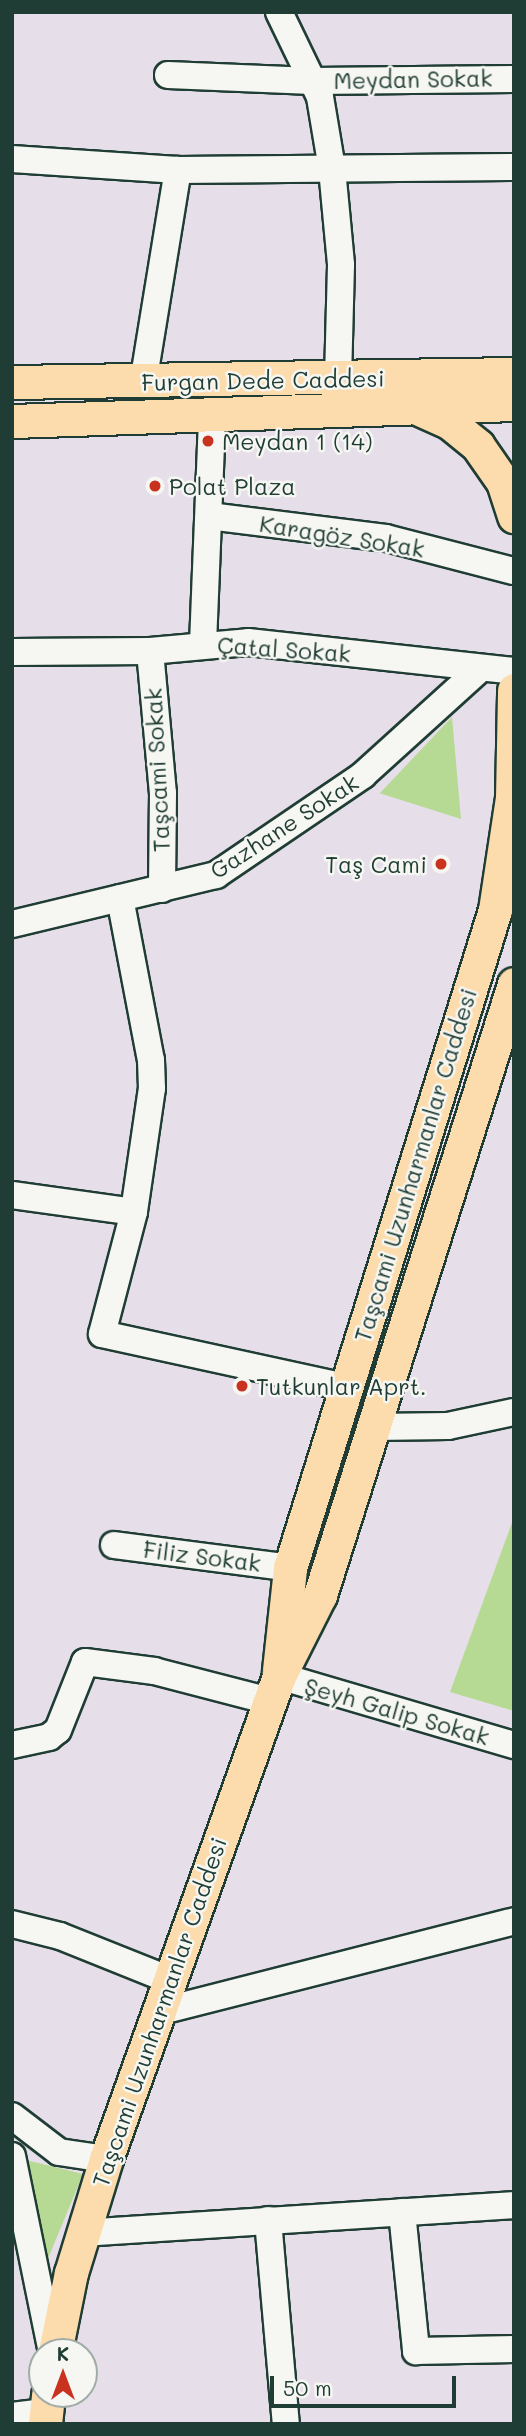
<!DOCTYPE html>
<meta charset="utf-8">
<style>
body{margin:0}
#map{position:relative;width:526px;height:2436px;overflow:hidden;background:#e6dfea;font-family:Mali,sans-serif}
div>[style]{position:absolute}
.green>*{inset:0;background:#b6d993}
.roads{filter:drop-shadow(2px 0 #1f3d34) drop-shadow(-2px 0 #1f3d34) drop-shadow(0 2px #1f3d34) drop-shadow(0 -2px #1f3d34)}
.minor>*{height:26px;margin:-13px;padding:0 13px;transform-origin:13px;border-radius:13px;background:#f6f6f2}
.major>*{height:33px;margin:-16.5px;padding:0 16.5px;transform-origin:16.5px;border-radius:16.5px;background:#fcdcac}
.dots>*{width:19px;height:19px;translate:-50% -50%;box-sizing:border-box;border:4px solid #f6f6f2;border-radius:50%}
span{translate:-50% -50%;white-space:nowrap;text-align:center;line-height:1.15;-webkit-text-stroke:5px #f6f6f2;paint-order:stroke}
.street-label{font-size:23px;color:#1f3d34}
.poi-label{font-size:23px;color:#1f3d34}
.left{translate:0 -50%;text-align:left}
.right{translate:-100% -50%;text-align:right}
.frame{position:absolute;inset:0;border:14px solid #1f3d34;pointer-events:none}
.north{position:absolute;left:28px;top:2338px;width:70px;height:70px;box-sizing:border-box;background:#f6f6f2;border:2px solid #a0aca6;border-radius:50%;rotate:0deg;font-size:19px;font-weight:700;line-height:28px;text-align:center;color:#1f3d34}
.north::after{content:'';display:block;margin:auto;width:24px;height:32px;background:#c8321e;clip-path:polygon(50% 0,100% 100%,50% 72%,0 100%)}
.scale{position:absolute;left:270px;top:2376px;width:186px;height:32px;box-sizing:border-box;border:4px solid #1f3d34;border-top:0;padding-left:9px;font-size:21px;line-height:24px;white-space:nowrap;color:#1f3d34;-webkit-text-stroke:5px #f6f6f2;paint-order:stroke}
</style>
<div id="map">
<div class="green">
<i style="clip-path:polygon(452px 717px,461px 819px,379px 793px,380px 793px)"></i>
<i style="clip-path:polygon(514px 1517px,514px 1711px,450px 1692px)"></i>
<i style="clip-path:polygon(26px 2160px,83px 2174px,47px 2261px)"></i>
</div>
<div class="roads">
<div class="minor">
<i style="left:279px;top:12px;width:94px;rotate:64.2deg"></i>
<i style="left:320px;top:97px;width:73px;rotate:80.5deg"></i>
<i style="left:332px;top:169px;width:96px;rotate:84.6deg"></i>
<i style="left:341px;top:265px;width:113px;rotate:91.5deg"></i>
<i style="left:168px;top:75px;width:144px;rotate:2.4deg"></i>
<i style="left:312px;top:81px;width:202px;rotate:-0.6deg"></i>
<i style="left:12px;top:159px;width:166px;rotate:3.8deg"></i>
<i style="left:178px;top:170px;width:336px;rotate:-0.5deg"></i>
<i style="left:143px;top:383px;width:216px;rotate:-80.7deg"></i>
<i style="left:209px;top:516px;width:178px;rotate:7.1deg"></i>
<i style="left:386px;top:538px;width:132px;rotate:14.5deg"></i>
<i style="left:203px;top:644px;width:229px;rotate:-87.7deg"></i>
<i style="left:150px;top:651px;width:143px;rotate:84.8deg"></i>
<i style="left:163px;top:793px;width:96px;rotate:90.6deg"></i>
<i style="left:12px;top:652px;width:138px;rotate:-0.4deg"></i>
<i style="left:150px;top:651px;width:98px;rotate:-5.2deg"></i>
<i style="left:248px;top:642px;width:268px;rotate:6.2deg"></i>
<i style="left:120px;top:898px;width:165px;rotate:79.2deg"></i>
<i style="left:151px;top:1060px;width:28px;rotate:88deg"></i>
<i style="left:152px;top:1088px;width:125px;rotate:98.3deg"></i>
<i style="left:134px;top:1212px;width:126px;rotate:104.7deg"></i>
<i style="left:102px;top:1334px;width:250px;rotate:12.3deg"></i>
<i style="left:12px;top:924px;width:210px;rotate:-13.5deg"></i>
<i style="left:216px;top:875px;width:178px;rotate:-34.2deg"></i>
<i style="left:363px;top:775px;width:158px;rotate:-42.2deg"></i>
<i style="left:12px;top:1195px;width:123px;rotate:7.9deg"></i>
<i style="left:374px;top:1427px;width:74px;rotate:-0.8deg"></i>
<i style="left:448px;top:1426px;width:67px;rotate:-12deg"></i>
<i style="left:114px;top:1545px;width:177px;rotate:7.4deg"></i>
<i style="left:279px;top:1676px;width:245px;rotate:16.4deg"></i>
<i style="left:12px;top:1745px;width:38px;rotate:-12deg"></i>
<i style="left:49px;top:1737px;width:11px;rotate:-38deg"></i>
<i style="left:58px;top:1730px;width:73px;rotate:-68.3deg"></i>
<i style="left:85px;top:1662px;width:70px;rotate:7.4deg"></i>
<i style="left:154px;top:1671px;width:120px;rotate:14.5deg"></i>
<i style="left:12px;top:1924px;width:49px;rotate:14deg"></i>
<i style="left:60px;top:1936px;width:118px;rotate:21.8deg"></i>
<i style="left:158px;top:2012px;width:367px;rotate:-14.3deg"></i>
<i style="left:12px;top:2116px;width:59px;rotate:37.5deg"></i>
<i style="left:59px;top:2152px;width:48px;rotate:8.5deg"></i>
<i style="left:12px;top:2156px;width:195px;rotate:78.5deg"></i>
<i style="left:402px;top:2212px;width:140px;rotate:84.2deg"></i>
<i style="left:416px;top:2351px;width:98px;rotate:-1.2deg"></i>
<i style="left:268px;top:2220px;width:205px;rotate:85deg"></i>
<i style="left:83px;top:2233px;width:432px;rotate:-3.7deg"></i>
<i style="left:12px;top:2416px;width:33px;rotate:-7deg"></i>
</div>
<div class="major">
<i style="left:12px;top:382px;width:502px;rotate:-0.91deg"></i>
<i style="left:417px;top:408px;width:36px;rotate:24deg"></i>
<i style="left:450px;top:423px;width:36px;rotate:39deg"></i>
<i style="left:478px;top:446px;width:44px;rotate:55.2deg"></i>
<i style="left:503px;top:482px;width:36px;rotate:72deg"></i>
<i style="left:12px;top:421px;width:502px;rotate:-1.94deg"></i>
<i style="left:279px;top:1670px;width:103px;rotate:-83.8deg"></i>
<i style="left:290px;top:1568px;width:689px;rotate:-72.7deg"></i>
<i style="left:495px;top:910px;width:113px;rotate:-81.4deg"></i>
<i style="left:512px;top:798px;width:108px;rotate:-88.9deg"></i>
<i style="left:55px;top:2352px;width:81px;rotate:-78.6deg"></i>
<i style="left:71px;top:2273px;width:119px;rotate:-72.9deg"></i>
<i style="left:106px;top:2159px;width:513px;rotate:-70.29deg"></i>
<i style="left:279px;top:1676px;width:91px;rotate:-63.2deg"></i>
<i style="left:320px;top:1595px;width:641px;rotate:-72.38deg"></i>
<i style="left:45px;top:2424px;width:30px;rotate:-84deg"></i>
</div>
</div>
<div class="dots">
<i style="left:208px;top:441px;background:#c8321e"></i>
<i style="left:155px;top:486px;background:#c8321e"></i>
<i style="left:441px;top:864px;background:#c8321e"></i>
<i style="left:242px;top:1386px;background:#c8321e"></i>
</div>
<div class="street-label">
<span style="left:413px;top:79px;rotate:-1deg">Meydan Sokak</span>
<span style="left:263px;top:380px;rotate:-1deg">Furgan Dede Caddesi</span>
<span style="left:342px;top:536px;rotate:9deg">Karagöz Sokak</span>
<span style="left:284px;top:649px;rotate:4deg">Çatal Sokak</span>
<span style="left:157px;top:770px;rotate:-93deg">Taşcami Sokak</span>
<span style="left:284px;top:826px;rotate:-33deg">Gazhane Sokak</span>
<span style="left:415px;top:1165px;rotate:-73deg">Taşcami Uzunharmanlar Caddesi</span>
<span style="left:202px;top:1556px;rotate:7deg">Filiz Sokak</span>
<span style="left:397px;top:1711px;rotate:16deg">Şeyh Galip Sokak</span>
<span style="left:159px;top:2012px;rotate:-71deg">Taşcami Uzunharmanlar Caddesi</span>
</div>
<div class="poi-label">
<span class="left" style="left:222px;top:441px">Meydan 1 (14)</span>
<span class="left" style="left:169px;top:486px">Polat Plaza</span>
<span class="right" style="left:427px;top:864px">Taş Cami</span>
<span class="left" style="left:256px;top:1386px">Tutkunlar Aprt.</span>
</div>
<div class="frame"></div>
<div class="north">K</div>
<div class="scale">50 m</div>
</div>
